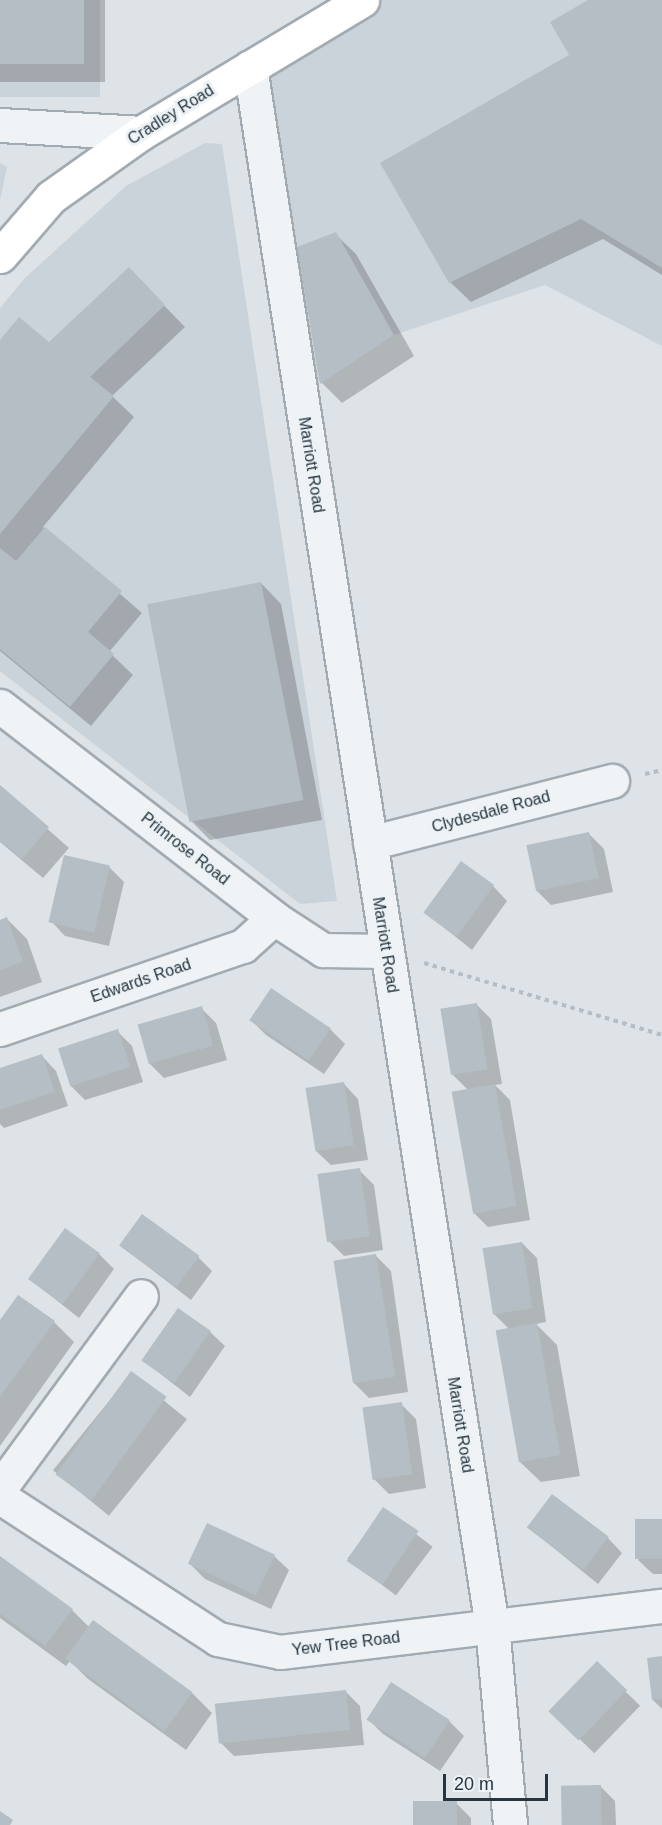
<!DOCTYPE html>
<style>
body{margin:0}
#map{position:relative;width:662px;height:1825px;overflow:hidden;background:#dde3e7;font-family:Arial,sans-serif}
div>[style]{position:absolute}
.built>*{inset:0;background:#cbd3da;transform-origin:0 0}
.shadow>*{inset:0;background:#0003;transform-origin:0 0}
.building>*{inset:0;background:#b4bec4;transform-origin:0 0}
.path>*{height:4px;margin-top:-2px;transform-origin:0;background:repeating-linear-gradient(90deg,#b7bec3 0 4.5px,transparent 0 9px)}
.roads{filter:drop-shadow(2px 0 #a2abb1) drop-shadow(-2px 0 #a2abb1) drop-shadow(0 2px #a2abb1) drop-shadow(0 -2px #a2abb1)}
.minor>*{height:33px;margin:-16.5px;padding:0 16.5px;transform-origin:16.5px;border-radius:16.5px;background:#f0f3f6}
.major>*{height:33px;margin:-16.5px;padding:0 16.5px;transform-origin:16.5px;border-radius:16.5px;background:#fff}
span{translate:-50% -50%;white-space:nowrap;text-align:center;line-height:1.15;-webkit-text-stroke:6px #ecf2f5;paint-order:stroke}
.street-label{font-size:16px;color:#26353f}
.scale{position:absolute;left:443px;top:1774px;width:105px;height:27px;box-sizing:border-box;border:3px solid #26353f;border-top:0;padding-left:8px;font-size:18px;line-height:21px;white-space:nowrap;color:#26353f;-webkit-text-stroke:4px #ecf2f5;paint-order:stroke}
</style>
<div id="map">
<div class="built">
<i style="left:0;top:0;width:100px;height:97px"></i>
<i style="clip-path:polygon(362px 0,662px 0,662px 346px,545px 285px,394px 335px,300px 394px,250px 67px)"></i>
<i style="clip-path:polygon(205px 143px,222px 144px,337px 901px,300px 904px,0 671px,0 308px,25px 278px,126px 186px)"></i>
<i style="clip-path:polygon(0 163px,7px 167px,0 200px)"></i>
</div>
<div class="shadow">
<i style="left:0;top:0;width:105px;height:82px"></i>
<i style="clip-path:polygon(591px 0,662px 0,662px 275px,603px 239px,471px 302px,450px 282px,571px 55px)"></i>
<i style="clip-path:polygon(335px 234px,356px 254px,414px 356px,342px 403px,322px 383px,299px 248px)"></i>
<i style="clip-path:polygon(149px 290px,185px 327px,112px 396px,134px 417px,43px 527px,142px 613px,109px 652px,133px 675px,91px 726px,0 651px,0 342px,49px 344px)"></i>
<i style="clip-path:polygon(261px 583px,281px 604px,322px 820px,210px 840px,189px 819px)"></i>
<i style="clip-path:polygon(0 787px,69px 848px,43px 878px,0 842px)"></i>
<i style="clip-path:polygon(589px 834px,604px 849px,613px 892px,551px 905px,536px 890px)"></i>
<i style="clip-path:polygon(109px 867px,124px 882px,109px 946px,65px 936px,51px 921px)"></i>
<i style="clip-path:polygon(493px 886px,507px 901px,472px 950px,426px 913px)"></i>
<i style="clip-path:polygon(7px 919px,27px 939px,42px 982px,0 997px,0 921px)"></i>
<i style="clip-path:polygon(476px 1004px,491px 1019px,502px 1084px,495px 1085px,510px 1100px,530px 1220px,488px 1227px,473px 1212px,468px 1090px,453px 1075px)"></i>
<i style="clip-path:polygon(201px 1008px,216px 1023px,227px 1060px,164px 1078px,149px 1063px)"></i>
<i style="clip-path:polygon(251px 1020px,330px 1029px,345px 1044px,324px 1074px,266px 1035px)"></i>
<i style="clip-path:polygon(117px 1031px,132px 1046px,143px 1082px,85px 1100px,70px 1085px)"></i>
<i style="clip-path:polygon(42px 1056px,56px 1071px,68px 1106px,4px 1128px,0 1124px,0 1070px)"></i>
<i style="clip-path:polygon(344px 1084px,358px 1099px,368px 1160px,331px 1165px,316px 1151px)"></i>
<i style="clip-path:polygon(359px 1170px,374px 1185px,383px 1250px,344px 1256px,329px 1241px)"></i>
<i style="clip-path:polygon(522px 1243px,537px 1258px,546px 1322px,536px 1324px,557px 1345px,580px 1476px,541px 1482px,520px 1462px,509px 1329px,493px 1313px)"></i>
<i style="clip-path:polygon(120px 1245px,198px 1257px,212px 1271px,191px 1300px)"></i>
<i style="clip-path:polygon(99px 1254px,114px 1269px,79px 1318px,31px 1280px)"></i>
<i style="clip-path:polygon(376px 1256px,391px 1271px,408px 1392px,369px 1398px,354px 1383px)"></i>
<i style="clip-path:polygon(0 1322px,54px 1322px,74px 1342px,0 1446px)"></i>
<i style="clip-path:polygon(210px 1332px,225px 1346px,190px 1397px,144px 1361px)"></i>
<i style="left:131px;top:1374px;width:72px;height:124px;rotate:39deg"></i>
<i style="clip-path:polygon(401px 1404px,416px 1419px,426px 1488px,389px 1494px,374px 1479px)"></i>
<i style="left:384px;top:1510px;width:61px;height:61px;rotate:37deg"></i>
<i style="clip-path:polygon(662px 1521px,662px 1574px,653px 1574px,638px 1560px)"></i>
<i style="clip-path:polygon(529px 1528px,608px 1538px,622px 1553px,598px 1584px)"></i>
<i style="clip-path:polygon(274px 1556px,289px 1570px,271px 1609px,205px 1579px,190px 1564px)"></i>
<i style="clip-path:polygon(0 1558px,72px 1610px,90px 1628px,192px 1693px,212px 1713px,186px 1750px,88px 1679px,70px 1661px,66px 1666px,0 1618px)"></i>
<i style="clip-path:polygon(662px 1658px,662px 1709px,653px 1700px)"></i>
<i style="left:597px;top:1664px;width:60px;height:66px;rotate:44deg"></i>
<i style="clip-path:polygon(345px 1691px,360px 1706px,364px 1745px,234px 1756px,219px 1741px)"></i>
<i style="clip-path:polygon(369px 1720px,449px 1721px,464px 1736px,440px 1771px,383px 1734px)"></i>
<i style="clip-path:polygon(600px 1786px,615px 1801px,616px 1825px,563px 1825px)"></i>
<i style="clip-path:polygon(456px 1803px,471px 1818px,471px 1825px,414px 1825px)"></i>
</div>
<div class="building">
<i style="left:0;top:0;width:84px;height:64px"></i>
<i style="clip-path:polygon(588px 0,662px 0,662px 268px,581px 219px,449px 283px,380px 163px,569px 55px,550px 22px)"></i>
<i style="clip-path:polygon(336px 232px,394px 335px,320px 384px,297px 247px)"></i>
<i style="clip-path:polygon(129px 267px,165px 305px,90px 377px,114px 396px,0 534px,0 340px,19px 317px,49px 342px)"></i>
<i style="clip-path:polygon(45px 527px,122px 591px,88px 632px,114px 654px,70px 707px,0 649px,0 548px,16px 561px)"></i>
<i style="left:261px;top:582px;width:222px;height:116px;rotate:79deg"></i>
<i style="clip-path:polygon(0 785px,49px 827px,22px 859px,0 841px)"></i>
<i style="left:589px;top:832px;width:47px;height:64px;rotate:78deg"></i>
<i style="left:64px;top:855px;width:47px;height:69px;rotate:13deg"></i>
<i style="left:461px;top:861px;width:41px;height:64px;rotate:36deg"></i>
<i style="clip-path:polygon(7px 917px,23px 962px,0 970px,0 920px)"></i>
<i style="left:271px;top:988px;width:72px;height:39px;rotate:34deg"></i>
<i style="left:477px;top:1003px;width:67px;height:37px;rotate:81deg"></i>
<i style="left:202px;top:1006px;width:41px;height:67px;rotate:74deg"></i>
<i style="left:118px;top:1029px;width:40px;height:63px;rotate:72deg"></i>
<i style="clip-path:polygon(42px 1054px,55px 1092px,0 1110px,0 1068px)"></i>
<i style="left:344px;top:1082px;width:64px;height:39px;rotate:81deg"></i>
<i style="left:495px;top:1084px;width:124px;height:44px;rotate:80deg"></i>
<i style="left:360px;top:1168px;width:69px;height:43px;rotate:82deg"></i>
<i style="left:142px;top:1214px;width:71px;height:39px;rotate:36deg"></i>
<i style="left:65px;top:1228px;width:43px;height:63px;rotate:36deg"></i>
<i style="left:522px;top:1242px;width:67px;height:40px;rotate:81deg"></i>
<i style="left:376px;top:1254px;width:124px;height:43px;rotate:81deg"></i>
<i style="clip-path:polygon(18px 1295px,55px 1321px,0 1397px,0 1320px)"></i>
<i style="left:178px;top:1308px;width:40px;height:64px;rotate:35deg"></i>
<i style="left:537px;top:1323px;width:134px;height:42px;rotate:80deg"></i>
<i style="left:131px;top:1371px;width:44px;height:128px;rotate:36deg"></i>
<i style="left:402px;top:1402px;width:73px;height:40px;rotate:82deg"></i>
<i style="left:552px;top:1494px;width:71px;height:42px;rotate:37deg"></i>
<i style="left:383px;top:1507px;width:43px;height:65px;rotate:34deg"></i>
<i style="left:662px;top:1519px;width:40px;height:27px;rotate:90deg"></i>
<i style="left:207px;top:1523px;width:75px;height:45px;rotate:25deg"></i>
<i style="clip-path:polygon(0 1556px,73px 1609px,45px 1646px,0 1614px)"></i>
<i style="left:93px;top:1620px;width:123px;height:48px;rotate:36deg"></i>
<i style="clip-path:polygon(662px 1656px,662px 1699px,652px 1700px,647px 1658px)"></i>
<i style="left:597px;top:1661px;width:42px;height:70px;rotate:44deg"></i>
<i style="left:391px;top:1682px;width:70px;height:45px;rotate:33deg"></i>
<i style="left:346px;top:1690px;width:40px;height:132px;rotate:84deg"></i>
<i style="left:601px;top:1785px;width:40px;height:40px;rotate:89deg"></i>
<i style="left:457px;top:1801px;width:24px;height:44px;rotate:90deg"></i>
<i style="clip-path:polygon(0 1811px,13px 1820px,10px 1825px,0 1825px)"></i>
</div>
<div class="path">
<i style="left:645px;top:774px;width:17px;rotate:-13deg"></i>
<i style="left:424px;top:963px;width:249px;rotate:16.8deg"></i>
</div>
<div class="roads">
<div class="minor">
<i style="left:250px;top:67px;width:1578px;rotate:81.18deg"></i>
<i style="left:492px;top:1626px;width:200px;rotate:84.8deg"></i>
<i style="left:0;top:125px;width:141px;rotate:3.2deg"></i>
<i style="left:0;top:706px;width:346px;rotate:37.7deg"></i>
<i style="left:274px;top:918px;width:59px;rotate:33.1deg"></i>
<i style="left:323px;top:950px;width:63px;rotate:0.9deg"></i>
<i style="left:370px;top:843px;width:250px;rotate:-14.4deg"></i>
<i style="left:0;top:1029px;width:257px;rotate:-18.9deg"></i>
<i style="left:243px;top:946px;width:42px;rotate:-42.1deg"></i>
<i style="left:0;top:1488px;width:238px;rotate:-53.7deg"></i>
<i style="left:0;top:1497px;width:260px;rotate:33.1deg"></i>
<i style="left:218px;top:1639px;width:63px;rotate:11.8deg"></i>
<i style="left:280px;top:1652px;width:385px;rotate:-6.9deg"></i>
</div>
<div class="major">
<i style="left:0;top:256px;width:78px;rotate:-49.2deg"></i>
<i style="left:51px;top:197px;width:110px;rotate:-35.4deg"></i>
<i style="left:141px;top:133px;width:258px;rotate:-31deg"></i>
</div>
</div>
<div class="street-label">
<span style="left:171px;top:115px;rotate:-32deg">Cradley Road</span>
<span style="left:311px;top:465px;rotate:81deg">Marriott Road</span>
<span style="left:491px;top:812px;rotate:-15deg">Clydesdale Road</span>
<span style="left:185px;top:849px;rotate:38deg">Primrose Road</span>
<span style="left:385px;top:945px;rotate:81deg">Marriott Road</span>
<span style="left:141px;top:981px;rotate:-19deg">Edwards Road</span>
<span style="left:460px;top:1425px;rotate:81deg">Marriott Road</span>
<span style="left:346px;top:1644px;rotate:-7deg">Yew Tree Road</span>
</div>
<div class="scale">20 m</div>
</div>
